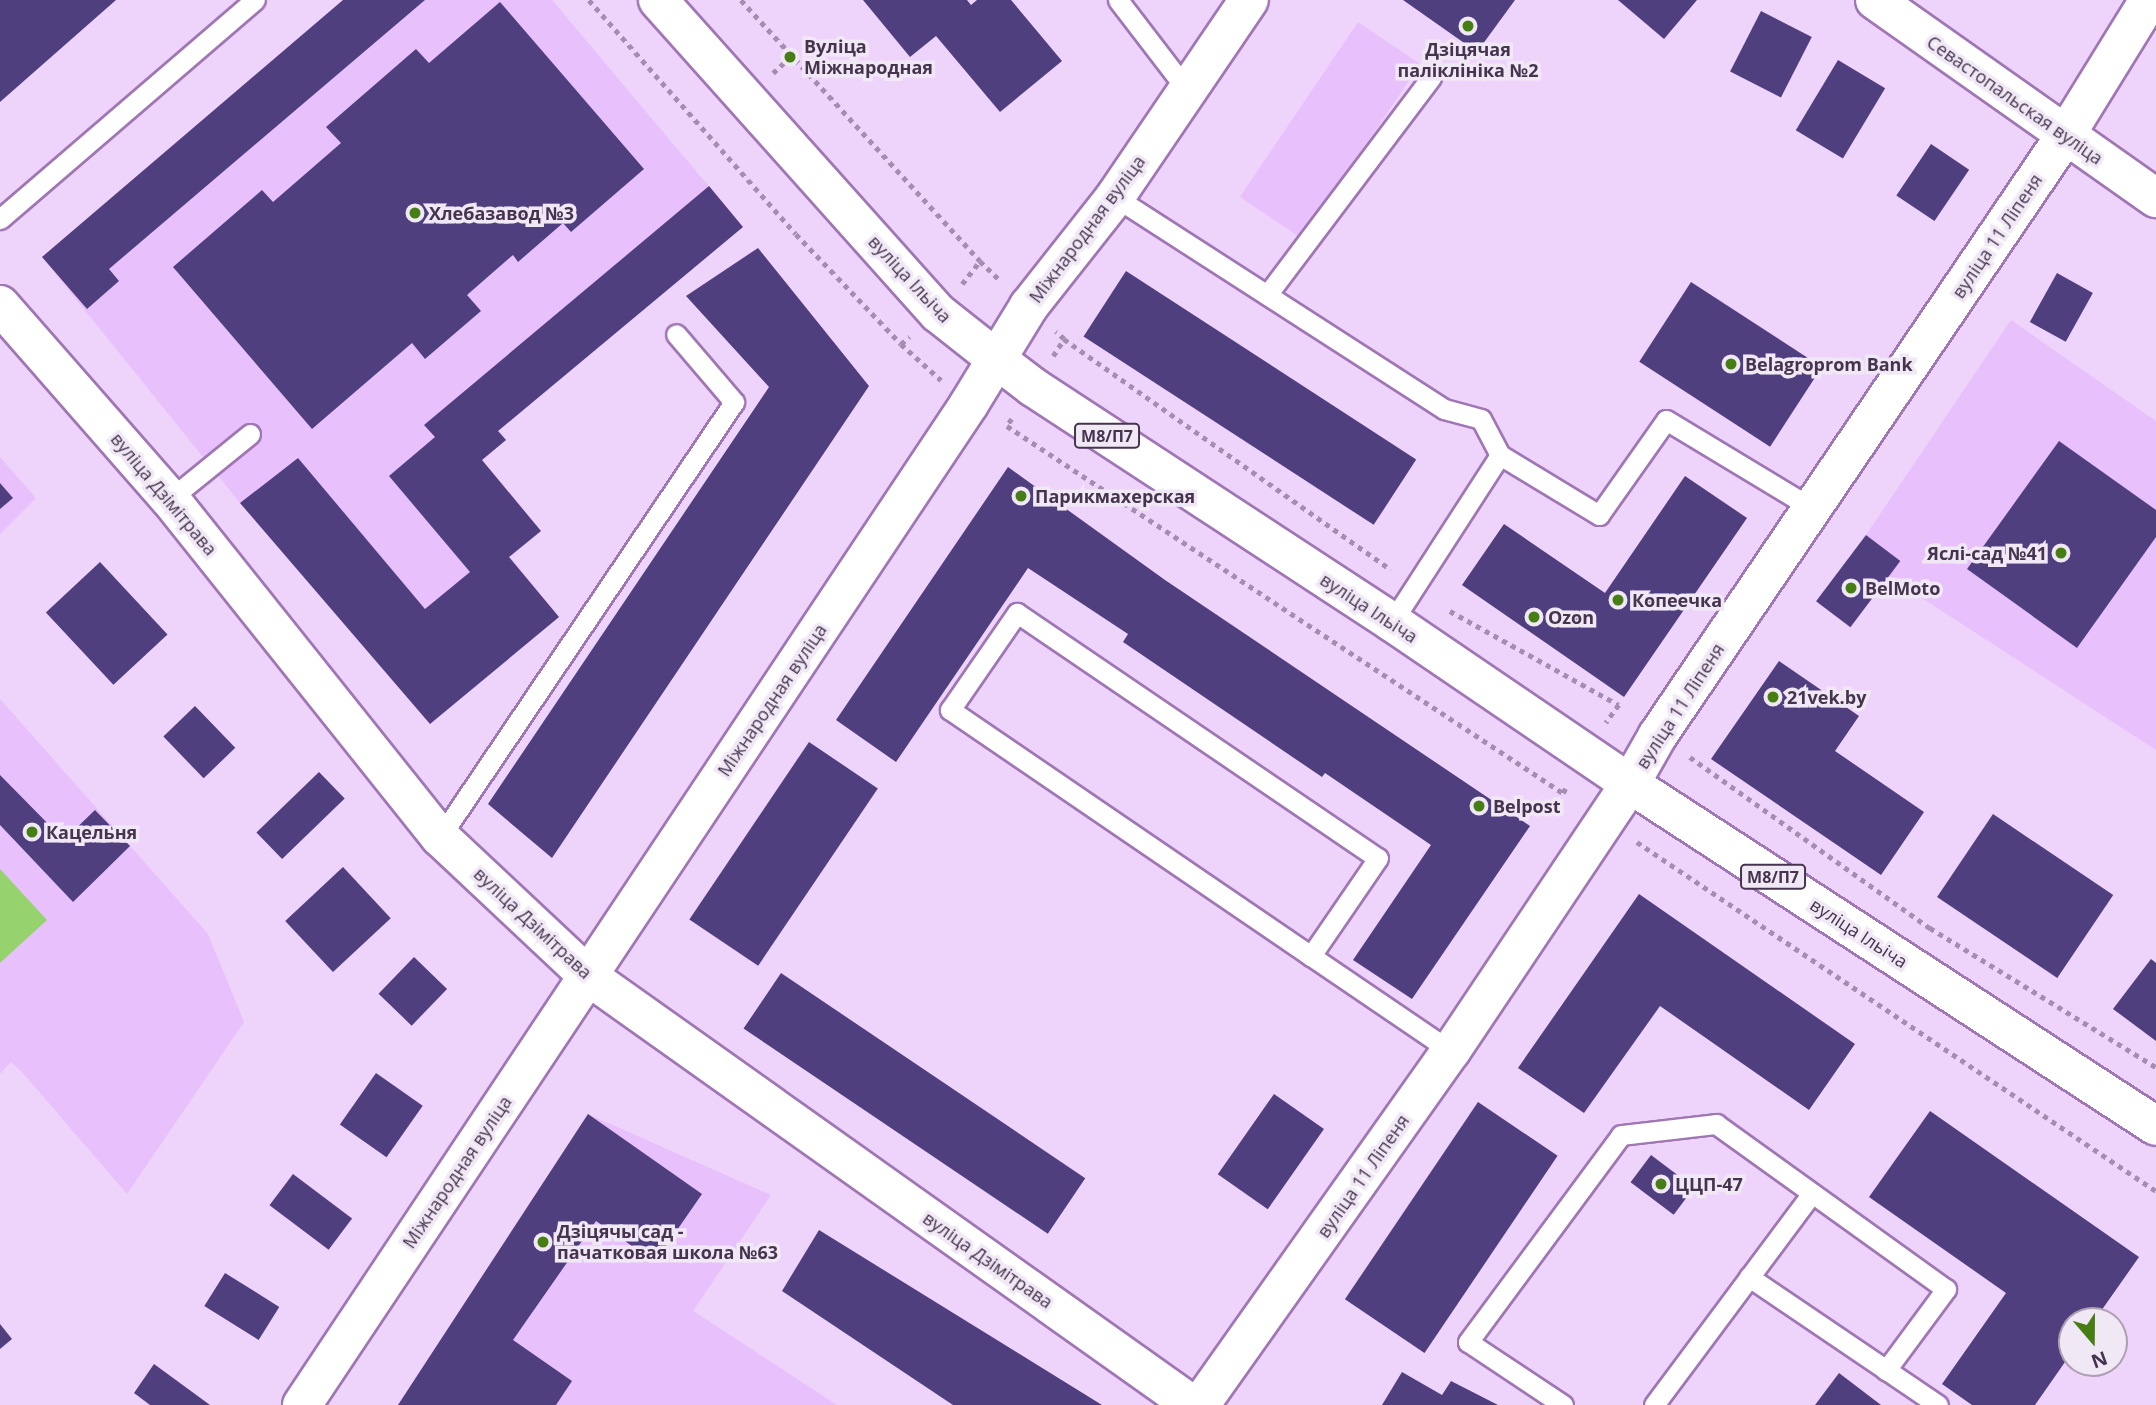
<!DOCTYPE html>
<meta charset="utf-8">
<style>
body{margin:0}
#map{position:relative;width:2156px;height:1405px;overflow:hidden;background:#eed3fb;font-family:"Open Sans",sans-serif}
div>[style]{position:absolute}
.built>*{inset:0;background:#e8c0fb;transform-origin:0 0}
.green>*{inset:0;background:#96d36e}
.building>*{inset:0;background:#503f7e;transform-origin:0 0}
.path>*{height:4.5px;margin-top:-2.25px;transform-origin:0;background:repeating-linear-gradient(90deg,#a48daf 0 5px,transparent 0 10px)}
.roads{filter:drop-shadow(2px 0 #a076b4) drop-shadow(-2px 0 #a076b4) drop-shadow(0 2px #a076b4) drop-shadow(0 -2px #a076b4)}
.lane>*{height:19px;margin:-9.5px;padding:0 9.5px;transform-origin:9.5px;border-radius:9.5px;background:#fff}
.street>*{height:38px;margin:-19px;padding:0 19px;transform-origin:19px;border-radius:19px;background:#fff}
.secondary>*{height:38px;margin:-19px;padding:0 19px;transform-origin:19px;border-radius:19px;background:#fff}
.primary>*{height:38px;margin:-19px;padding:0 19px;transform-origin:19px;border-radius:19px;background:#fff}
.dots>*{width:19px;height:19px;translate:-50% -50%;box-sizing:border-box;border:4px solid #f1e8f5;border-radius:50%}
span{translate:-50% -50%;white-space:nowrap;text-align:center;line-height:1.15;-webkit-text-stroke:7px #f1e8f5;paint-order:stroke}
.shield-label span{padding:2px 5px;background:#f1e8f5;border:2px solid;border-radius:5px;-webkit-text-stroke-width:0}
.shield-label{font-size:16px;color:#46344f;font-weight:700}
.poi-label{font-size:18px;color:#46344f;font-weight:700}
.left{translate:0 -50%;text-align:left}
.right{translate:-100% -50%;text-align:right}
.street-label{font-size:18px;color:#46344f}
.north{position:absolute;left:2058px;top:1307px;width:70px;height:70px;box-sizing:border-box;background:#f1e8f5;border:2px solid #ada0b3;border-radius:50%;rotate:160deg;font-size:19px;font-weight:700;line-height:28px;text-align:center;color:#46344f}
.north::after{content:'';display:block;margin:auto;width:24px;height:32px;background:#467d14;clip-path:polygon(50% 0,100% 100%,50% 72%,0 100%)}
</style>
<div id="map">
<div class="built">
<i style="clip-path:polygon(343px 0,552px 0,743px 227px,499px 430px,506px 440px,482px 460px,541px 531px,510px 557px,559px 617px,430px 724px,240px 503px,42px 257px)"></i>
<i style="left:1358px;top:22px;width:75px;height:211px;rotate:34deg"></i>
<i style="clip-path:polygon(2011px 320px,2156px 421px,2156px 750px,1888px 576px,1900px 561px,1866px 535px)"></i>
<i style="clip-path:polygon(0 457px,36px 498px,0 534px)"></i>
<i style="clip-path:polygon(0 699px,208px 934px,244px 1022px,127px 1194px,22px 1072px,11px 1062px,0 1074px)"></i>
<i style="clip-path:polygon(588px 1114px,771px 1195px,693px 1311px,837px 1405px,398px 1405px)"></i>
</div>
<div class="green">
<i style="clip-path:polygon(0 869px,47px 920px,0 963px)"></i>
</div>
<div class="building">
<i style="clip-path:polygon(0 0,116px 0,0 102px)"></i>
<i style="clip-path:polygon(343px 0,425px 0,109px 269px,119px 281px,87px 309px,42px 257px)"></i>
<i style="clip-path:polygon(863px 0,967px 0,971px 5px,977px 0,1011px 0,1062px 61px,1000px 112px,936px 36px,910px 57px)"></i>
<i style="clip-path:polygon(1403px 0,1515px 0,1477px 52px)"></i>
<i style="clip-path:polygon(1618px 0,1697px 0,1664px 39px)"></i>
<i style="clip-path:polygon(500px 2px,644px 169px,571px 232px,563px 223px,518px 262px,513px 255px,467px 295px,481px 311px,425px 359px,412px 343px,312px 429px,173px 267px,262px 190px,273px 202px,341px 143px,326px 127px,416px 49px,429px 63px)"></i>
<i style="left:1761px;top:11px;width:57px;height:68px;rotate:27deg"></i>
<i style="left:1838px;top:60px;width:55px;height:82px;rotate:31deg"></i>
<i style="left:1931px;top:144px;width:46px;height:62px;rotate:34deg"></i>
<i style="clip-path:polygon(709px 186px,743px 227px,498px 431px,506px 440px,482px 460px,541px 531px,509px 557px,559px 617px,430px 724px,240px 503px,298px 458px,425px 609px,470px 572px,389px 476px,435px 437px,424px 425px)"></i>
<i style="clip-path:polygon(758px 248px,869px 386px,552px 858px,488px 804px,769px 387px,686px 296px)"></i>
<i style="left:1126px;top:271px;width:346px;height:78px;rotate:33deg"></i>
<i style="left:2057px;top:273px;width:41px;height:56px;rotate:29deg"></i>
<i style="left:1691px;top:282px;width:156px;height:95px;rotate:33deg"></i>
<i style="clip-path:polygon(2059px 441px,2156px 510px,2156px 537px,2077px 648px,1967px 569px)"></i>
<i style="clip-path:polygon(1008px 467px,1165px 580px,1530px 826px,1412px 999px,1353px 960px,1431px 845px,1325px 773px,1322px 777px,1123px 642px,1128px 634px,1028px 568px,896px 762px,836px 720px)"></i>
<i style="clip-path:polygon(1685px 476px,1747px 518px,1624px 697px,1462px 585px,1504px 524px,1605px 593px)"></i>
<i style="clip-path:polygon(0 483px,13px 498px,0 509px)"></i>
<i style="left:1866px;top:535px;width:43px;height:83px;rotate:37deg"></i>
<i style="left:100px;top:562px;width:99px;height:74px;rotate:47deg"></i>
<i style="clip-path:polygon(1779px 661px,1859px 716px,1835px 751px,1924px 812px,1881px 875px,1711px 759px)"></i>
<i style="left:195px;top:706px;width:58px;height:44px;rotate:46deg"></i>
<i style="left:809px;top:742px;width:83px;height:214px;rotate:34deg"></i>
<i style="left:319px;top:772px;width:37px;height:87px;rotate:46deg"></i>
<i style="clip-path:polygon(0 775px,64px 840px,95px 810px,130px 846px,73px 902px,0 825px)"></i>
<i style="left:1993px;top:814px;width:145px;height:100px;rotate:34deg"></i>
<i style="left:343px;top:867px;width:70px;height:79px;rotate:47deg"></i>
<i style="clip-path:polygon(1639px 894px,1855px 1044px,1809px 1110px,1660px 1006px,1584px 1113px,1518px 1068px)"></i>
<i style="left:414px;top:957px;width:46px;height:51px;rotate:44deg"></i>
<i style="clip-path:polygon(2151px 959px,2156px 963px,2156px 1041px,2113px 1009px)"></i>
<i style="left:781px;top:973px;width:367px;height:67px;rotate:34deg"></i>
<i style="left:376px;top:1073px;width:57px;height:63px;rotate:35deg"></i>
<i style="left:1274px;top:1094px;width:61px;height:98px;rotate:35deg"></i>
<i style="left:1478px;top:1102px;width:96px;height:238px;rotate:34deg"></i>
<i style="clip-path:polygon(1930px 1111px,2139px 1257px,2094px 1321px,2072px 1321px,2072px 1352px,2035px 1405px,1972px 1405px,1942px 1384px,2006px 1293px,1869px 1197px)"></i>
<i style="clip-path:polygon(588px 1114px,702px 1194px,655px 1262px,596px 1221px,513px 1340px,572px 1381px,556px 1405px,398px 1405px)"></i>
<i style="left:1651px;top:1155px;width:54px;height:34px;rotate:37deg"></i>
<i style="left:293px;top:1174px;width:74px;height:39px;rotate:37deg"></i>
<i style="clip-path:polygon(819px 1230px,1102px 1405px,953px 1405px,782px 1291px)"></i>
<i style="left:225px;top:1273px;width:64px;height:39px;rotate:32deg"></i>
<i style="clip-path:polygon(0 1324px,12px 1339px,0 1349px)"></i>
<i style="clip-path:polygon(154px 1364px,210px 1405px,150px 1405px,134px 1393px)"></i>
<i style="clip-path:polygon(1402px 1372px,1442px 1395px,1451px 1381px,1498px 1405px,1382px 1405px)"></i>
<i style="clip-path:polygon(1839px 1373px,1881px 1405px,1815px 1405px)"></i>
</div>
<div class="path">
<i style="left:589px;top:0;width:312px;rotate:48.5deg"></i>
<i style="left:796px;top:234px;width:152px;rotate:46.3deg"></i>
<i style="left:901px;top:344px;width:11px;rotate:-41deg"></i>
<i style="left:741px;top:0;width:354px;rotate:47.5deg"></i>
<i style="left:773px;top:73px;width:23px;rotate:-43deg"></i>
<i style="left:962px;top:284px;width:29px;rotate:-52deg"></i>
<i style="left:980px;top:261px;width:29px;rotate:44deg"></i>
<i style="left:1064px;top:339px;width:400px;rotate:35.2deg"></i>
<i style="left:901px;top:344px;width:54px;rotate:42deg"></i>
<i style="left:1053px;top:356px;width:20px;rotate:-57deg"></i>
<i style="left:1064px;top:339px;width:11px;rotate:-139deg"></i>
<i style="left:1012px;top:419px;width:9px;rotate:126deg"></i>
<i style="left:1007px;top:426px;width:666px;rotate:33.43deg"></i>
<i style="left:1563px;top:793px;width:7px;rotate:-63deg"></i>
<i style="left:1450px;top:611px;width:193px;rotate:29.1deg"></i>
<i style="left:1619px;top:705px;width:22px;rotate:126deg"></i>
<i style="left:1690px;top:757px;width:295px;rotate:35.5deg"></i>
<i style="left:1930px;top:928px;width:265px;rotate:31.6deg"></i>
<i style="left:1637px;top:842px;width:625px;rotate:33.92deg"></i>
</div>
<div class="roads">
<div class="lane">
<i style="left:1118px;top:0;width:113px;rotate:52.5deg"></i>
<i style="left:1115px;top:197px;width:391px;rotate:32.8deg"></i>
<i style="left:1444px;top:409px;width:38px;rotate:15deg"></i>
<i style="left:1481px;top:419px;width:41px;rotate:62.2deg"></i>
<i style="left:0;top:219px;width:336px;rotate:-40.7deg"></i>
<i style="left:1267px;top:295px;width:273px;rotate:-53deg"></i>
<i style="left:170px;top:499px;width:103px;rotate:-39.1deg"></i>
<i style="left:1392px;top:622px;width:199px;rotate:-57.1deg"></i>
<i style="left:1500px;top:455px;width:116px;rotate:31.2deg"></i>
<i style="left:1599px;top:515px;width:116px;rotate:-54.8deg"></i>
<i style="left:1666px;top:420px;width:170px;rotate:31.1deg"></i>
<i style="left:440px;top:837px;width:525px;rotate:-55.95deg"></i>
<i style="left:734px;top:402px;width:89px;rotate:-130.5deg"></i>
<i style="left:1311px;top:956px;width:437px;rotate:-145.7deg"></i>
<i style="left:950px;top:710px;width:118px;rotate:-55.4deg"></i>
<i style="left:1017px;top:613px;width:436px;rotate:34.2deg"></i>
<i style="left:1378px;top:858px;width:119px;rotate:124.4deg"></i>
<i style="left:1311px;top:956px;width:169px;rotate:34.2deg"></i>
<i style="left:1749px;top:1277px;width:228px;rotate:34.1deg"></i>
<i style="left:1563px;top:1405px;width:114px;rotate:-146.4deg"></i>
<i style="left:1468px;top:1342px;width:257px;rotate:-53.5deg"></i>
<i style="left:1621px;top:1135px;width:96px;rotate:-6.6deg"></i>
<i style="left:1716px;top:1124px;width:283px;rotate:35.7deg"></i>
<i style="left:1946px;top:1289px;width:101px;rotate:126.5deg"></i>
<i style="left:1654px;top:1405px;width:264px;rotate:-53.3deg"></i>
</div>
<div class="street">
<i style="left:0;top:305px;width:258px;rotate:48.8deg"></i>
<i style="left:170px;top:499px;width:433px;rotate:51.4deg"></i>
<i style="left:440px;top:837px;width:203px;rotate:43.2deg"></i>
<i style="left:588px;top:976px;width:741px;rotate:35.38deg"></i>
<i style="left:302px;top:1405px;width:1203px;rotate:-56.32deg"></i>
<i style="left:969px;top:404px;width:115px;rotate:-58.5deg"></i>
<i style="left:1029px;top:306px;width:139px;rotate:-51.7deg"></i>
<i style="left:1115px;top:197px;width:238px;rotate:-55.8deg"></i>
<i style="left:1200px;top:1405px;width:434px;rotate:-54.7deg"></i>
<i style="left:1451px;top:1051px;width:321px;rotate:-56.2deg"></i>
<i style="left:1630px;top:784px;width:56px;rotate:-60.3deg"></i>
<i style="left:1658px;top:735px;width:724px;rotate:-55.81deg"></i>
<i style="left:2065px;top:136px;width:160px;rotate:-58.3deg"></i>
</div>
<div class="secondary">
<i style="left:1875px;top:0;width:344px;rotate:35.2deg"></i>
</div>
<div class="primary">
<i style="left:658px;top:0;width:420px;rotate:48.2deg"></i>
<i style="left:938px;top:313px;width:73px;rotate:38.3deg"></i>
<i style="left:995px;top:358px;width:48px;rotate:37.3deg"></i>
<i style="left:1033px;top:387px;width:429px;rotate:33.2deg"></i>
<i style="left:1392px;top:622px;width:288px;rotate:34.2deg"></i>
<i style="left:1630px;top:784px;width:627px;rotate:33.03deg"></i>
</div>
</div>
<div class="dots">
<i style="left:1468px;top:26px;background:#467d14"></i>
<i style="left:790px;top:57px;background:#467d14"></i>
<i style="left:415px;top:213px;background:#467d14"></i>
<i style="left:1731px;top:364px;background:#467d14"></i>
<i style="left:1021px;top:496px;background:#467d14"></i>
<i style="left:2061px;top:553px;background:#467d14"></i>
<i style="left:1851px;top:588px;background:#467d14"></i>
<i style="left:1618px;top:600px;background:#467d14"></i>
<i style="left:1534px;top:617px;background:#467d14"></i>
<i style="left:1773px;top:697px;background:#467d14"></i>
<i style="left:1479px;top:806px;background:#467d14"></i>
<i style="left:32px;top:832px;background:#467d14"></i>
<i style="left:1661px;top:1184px;background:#467d14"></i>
<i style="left:543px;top:1242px;background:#467d14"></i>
</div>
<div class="shield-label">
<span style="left:1107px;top:436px">М8/П7</span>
<span style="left:1773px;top:877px">М8/П7</span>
</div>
<div class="poi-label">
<span class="left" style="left:804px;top:57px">Вуліца<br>Міжнародная</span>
<span style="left:1468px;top:60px">Дзіцячая<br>паліклініка №2</span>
<span class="left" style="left:429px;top:213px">Хлебазавод №3</span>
<span class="left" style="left:1745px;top:364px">Belagroprom Bank</span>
<span class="left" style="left:1035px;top:496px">Парикмахерская</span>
<span class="right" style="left:2047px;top:553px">Яслі-сад №41</span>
<span class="left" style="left:1865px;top:588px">BelMoto</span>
<span class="left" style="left:1632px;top:600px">Копеечка</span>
<span class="left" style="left:1548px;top:617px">Ozon</span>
<span class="left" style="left:1787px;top:697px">21vek.by</span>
<span class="left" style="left:1493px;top:806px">Belpost</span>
<span class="left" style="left:46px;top:832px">Кацельня</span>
<span class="left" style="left:1675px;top:1184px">ЦЦП-47</span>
<span class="left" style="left:557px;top:1242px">Дзіцячы сад -<br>пачатковая школа №63</span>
</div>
<div class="street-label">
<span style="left:2015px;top:100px;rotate:35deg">Севастопальская вуліца</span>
<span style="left:1087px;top:229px;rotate:-53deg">Міжнародная вуліца</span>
<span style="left:1997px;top:236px;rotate:-56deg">вуліца 11 Ліпеня</span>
<span style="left:910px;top:279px;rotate:47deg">вуліца Ільіча</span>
<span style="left:164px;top:494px;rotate:50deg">вуліца Дзімітрава</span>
<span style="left:1369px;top:608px;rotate:33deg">вуліца Ільіча</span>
<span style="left:772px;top:700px;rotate:-56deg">Міжнародная вуліца</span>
<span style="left:1680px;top:706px;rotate:-57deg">вуліца 11 Ліпеня</span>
<span style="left:533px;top:923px;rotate:43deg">вуліца Дзімітрава</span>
<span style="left:1859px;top:933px;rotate:33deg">вуліца Ільіча</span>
<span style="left:457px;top:1172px;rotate:-56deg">Міжнародная вуліца</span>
<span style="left:1363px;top:1176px;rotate:-55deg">вуліца 11 Ліпеня</span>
<span style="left:988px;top:1260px;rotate:35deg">вуліца Дзімітрава</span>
</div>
<div class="north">N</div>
</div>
